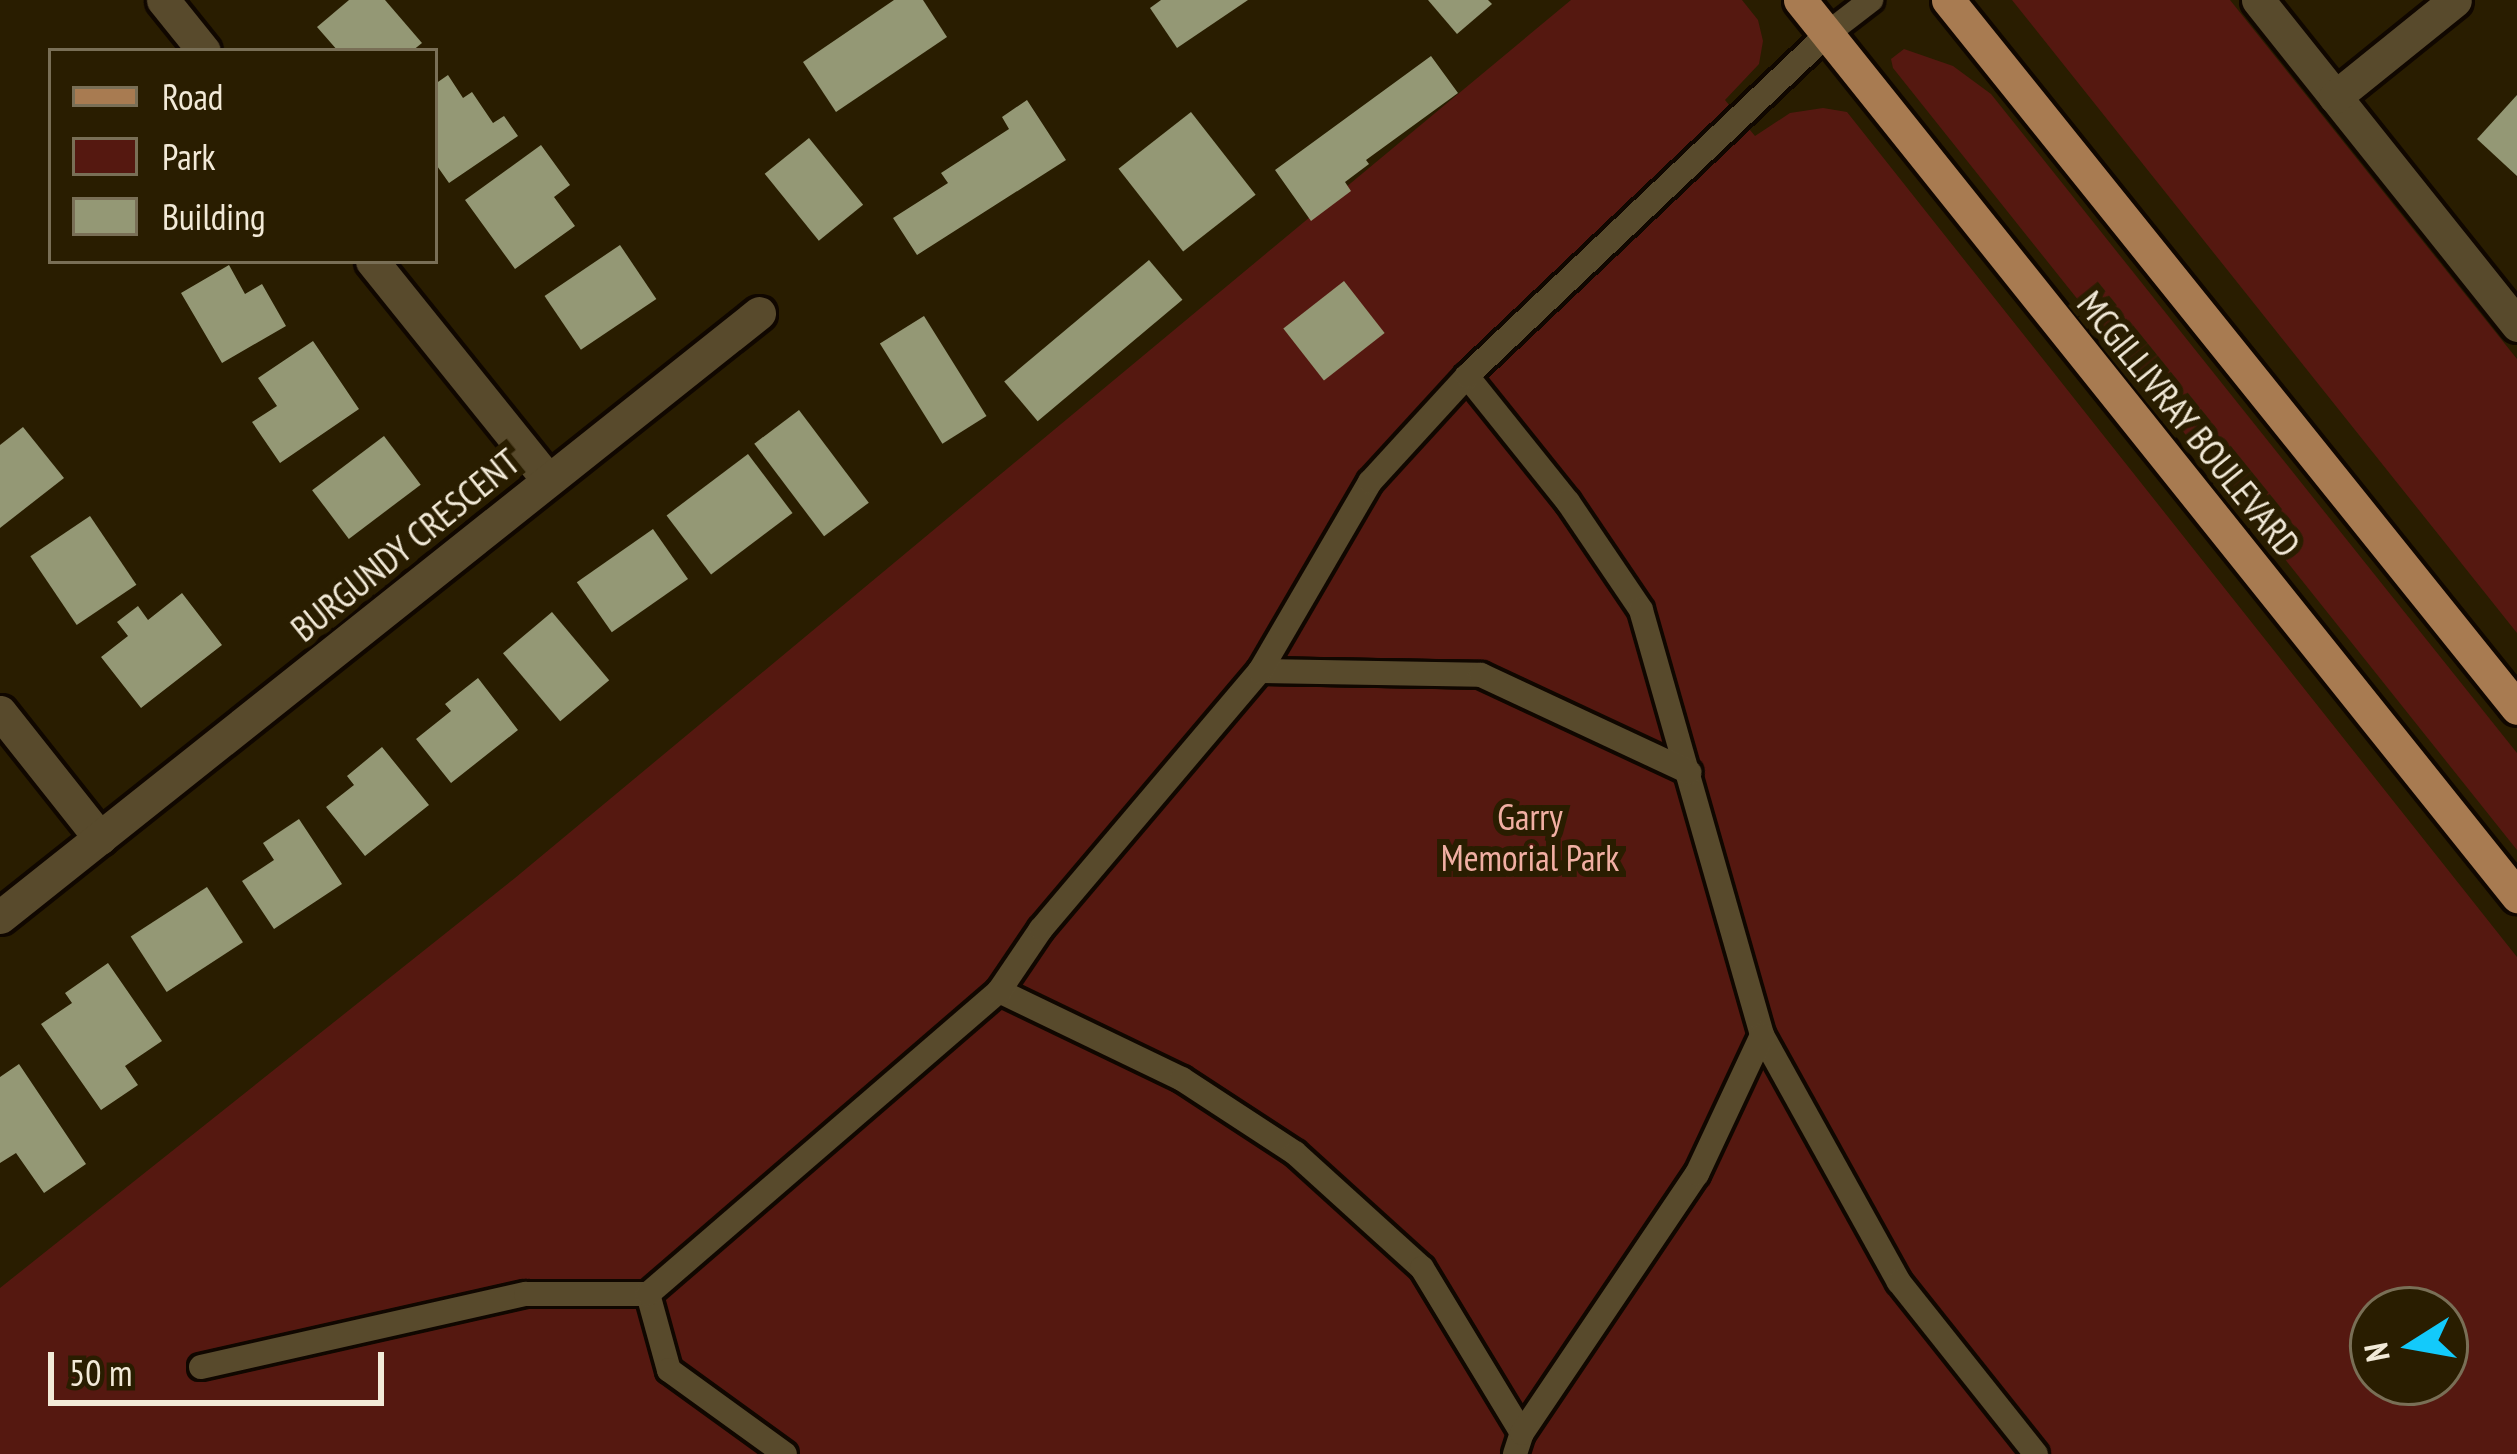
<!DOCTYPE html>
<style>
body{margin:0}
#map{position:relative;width:2517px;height:1454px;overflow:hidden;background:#291d00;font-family:"PT Sans Narrow",sans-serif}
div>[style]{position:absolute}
.green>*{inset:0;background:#551810}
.building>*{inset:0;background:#949875;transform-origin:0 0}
.roads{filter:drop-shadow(3px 0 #100700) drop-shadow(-3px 0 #100700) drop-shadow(0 3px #100700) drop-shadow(0 -3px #100700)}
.service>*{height:24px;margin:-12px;padding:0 12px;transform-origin:12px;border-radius:12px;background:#584a2c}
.minor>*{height:33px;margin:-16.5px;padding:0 16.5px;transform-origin:16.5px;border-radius:16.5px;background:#584a2c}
.primary>*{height:33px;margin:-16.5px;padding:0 16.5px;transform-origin:16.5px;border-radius:16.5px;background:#a87b51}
span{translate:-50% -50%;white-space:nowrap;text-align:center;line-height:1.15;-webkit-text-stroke:12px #291d00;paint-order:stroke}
.street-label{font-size:36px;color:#f2ead8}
.park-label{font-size:36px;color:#f1afa3}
.legend{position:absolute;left:48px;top:48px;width:390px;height:216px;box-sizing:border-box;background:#291d00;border:3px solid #796f56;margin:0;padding:15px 21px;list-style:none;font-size:36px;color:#f2ead8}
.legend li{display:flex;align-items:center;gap:24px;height:60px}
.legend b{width:60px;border:3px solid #796f56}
.north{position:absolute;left:2349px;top:1286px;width:120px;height:120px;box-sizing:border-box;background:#291d00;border:3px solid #796f56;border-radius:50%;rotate:259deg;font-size:33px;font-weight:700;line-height:48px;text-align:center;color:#f2ead8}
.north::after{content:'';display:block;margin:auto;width:42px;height:54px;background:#13cafb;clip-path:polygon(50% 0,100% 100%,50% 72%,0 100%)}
.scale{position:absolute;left:48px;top:1352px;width:336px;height:54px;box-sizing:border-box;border:6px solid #f2ead8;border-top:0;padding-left:15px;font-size:36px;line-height:42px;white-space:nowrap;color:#f2ead8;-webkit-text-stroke:9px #291d00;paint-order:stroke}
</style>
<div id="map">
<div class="green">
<i style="clip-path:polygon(evenodd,1571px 0,1742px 0,1758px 20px,1763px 41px,1759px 64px,1725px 100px,1755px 136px,1790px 113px,1823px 108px,1847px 112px,2517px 957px,2517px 1454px,0 1454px,0 1288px,515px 878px,1571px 0,2373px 1310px,2445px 1310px,2445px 1382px,2373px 1382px,2373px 1310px)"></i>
<i style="clip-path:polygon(2012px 0,2230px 0,2517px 359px,2517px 633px)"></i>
<i style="clip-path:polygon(1904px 49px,1953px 66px,1991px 94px,2517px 753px,2517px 850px,1893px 68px,1891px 59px)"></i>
</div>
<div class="building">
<i style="clip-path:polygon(349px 0,385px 0,422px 43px,412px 51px,338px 51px,317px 27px)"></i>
<i style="clip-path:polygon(894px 0,923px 0,947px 37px,836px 112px,803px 62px)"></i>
<i style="clip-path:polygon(1161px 0,1248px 0,1177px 48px,1150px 8px)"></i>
<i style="clip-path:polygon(1428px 0,1488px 0,1492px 4px,1457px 34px)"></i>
<i style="clip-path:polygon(1431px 56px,1458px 93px,1366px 160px,1369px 164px,1345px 182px,1351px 191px,1311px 221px,1275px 170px)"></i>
<i style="clip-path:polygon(448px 75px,463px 98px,472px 92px,493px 123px,504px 116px,518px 136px,449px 183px,435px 163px,435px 84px)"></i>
<i style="clip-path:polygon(2517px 95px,2517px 176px,2477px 139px)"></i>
<i style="clip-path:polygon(1027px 100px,1066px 160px,917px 255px,893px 218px,948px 183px,941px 173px,1009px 129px,1002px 117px)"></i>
<i style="left:1191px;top:112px;width:105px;height:92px;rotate:52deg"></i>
<i style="left:809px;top:138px;width:86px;height:57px;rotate:51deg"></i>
<i style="clip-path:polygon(541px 145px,570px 185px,554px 197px,575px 226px,515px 269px,465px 200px)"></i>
<i style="left:620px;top:245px;width:65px;height:91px;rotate:56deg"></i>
<i style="left:1149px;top:260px;width:52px;height:189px;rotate:50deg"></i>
<i style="clip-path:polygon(229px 265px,245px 294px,262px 284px,286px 326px,222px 363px,181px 293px)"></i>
<i style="left:1344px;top:281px;width:66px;height:77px;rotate:52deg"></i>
<i style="left:924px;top:316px;width:118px;height:52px;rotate:58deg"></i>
<i style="clip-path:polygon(313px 341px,359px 409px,280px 463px,252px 422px,277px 406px,258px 378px)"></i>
<i style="left:799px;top:410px;width:116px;height:56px;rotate:53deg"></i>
<i style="clip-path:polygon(23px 427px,64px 478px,0 528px,0 445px)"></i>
<i style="left:384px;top:436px;width:61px;height:90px;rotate:53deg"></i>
<i style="left:748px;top:454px;width:74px;height:102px;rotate:53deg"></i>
<i style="left:90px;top:516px;width:83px;height:72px;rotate:56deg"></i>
<i style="left:653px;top:529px;width:61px;height:93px;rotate:55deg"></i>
<i style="clip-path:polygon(182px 593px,222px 645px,141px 708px,101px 657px,128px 636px,117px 622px,138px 606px,148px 620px)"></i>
<i style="left:552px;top:612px;width:89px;height:64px;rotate:50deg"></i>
<i style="clip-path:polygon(478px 678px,518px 730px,451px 783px,416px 739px,451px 711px,445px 704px)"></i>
<i style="clip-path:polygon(382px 747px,429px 805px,365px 856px,326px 807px,354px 785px,347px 776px)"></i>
<i style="clip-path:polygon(299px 819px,342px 884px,274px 929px,242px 881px,274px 860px,263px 843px)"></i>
<i style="left:207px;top:887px;width:66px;height:91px;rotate:57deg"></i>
<i style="clip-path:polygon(108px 963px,162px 1041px,125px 1066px,138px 1085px,101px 1110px,41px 1024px,72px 1003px,65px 993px)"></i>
<i style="clip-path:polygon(19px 1064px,86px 1164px,44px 1193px,16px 1153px,0 1163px,0 1077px)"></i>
</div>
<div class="roads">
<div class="service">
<i style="left:1467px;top:376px;width:161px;rotate:51.3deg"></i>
<i style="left:1568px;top:502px;width:130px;rotate:55.9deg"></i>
<i style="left:1641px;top:610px;width:442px;rotate:74.1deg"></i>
<i style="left:1762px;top:1035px;width:282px;rotate:61deg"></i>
<i style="left:1899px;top:1282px;width:220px;rotate:51.5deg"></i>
<i style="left:1260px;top:671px;width:221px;rotate:1deg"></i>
<i style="left:1481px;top:675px;width:230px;rotate:25deg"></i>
<i style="left:999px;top:991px;width:203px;rotate:25.7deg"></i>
<i style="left:1182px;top:1079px;width:135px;rotate:33.2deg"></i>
<i style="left:1295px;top:1153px;width:171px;rotate:42.2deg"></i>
<i style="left:1422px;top:1268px;width:193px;rotate:58.8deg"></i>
<i style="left:648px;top:1294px;width:79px;rotate:74.6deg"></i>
<i style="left:669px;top:1370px;width:143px;rotate:35.9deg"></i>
<i style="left:201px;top:1367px;width:333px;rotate:-12.7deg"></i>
<i style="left:526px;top:1294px;width:122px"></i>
<i style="left:648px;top:1294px;width:464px;rotate:-40.8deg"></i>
<i style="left:999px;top:991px;width:75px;rotate:-55.9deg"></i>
<i style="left:1041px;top:929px;width:338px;rotate:-49.7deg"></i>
<i style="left:1260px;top:671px;width:219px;rotate:-59.8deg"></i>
<i style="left:1370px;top:482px;width:144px;rotate:-47.5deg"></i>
<i style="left:1467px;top:376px;width:497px;rotate:-43.5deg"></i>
<i style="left:1827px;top:34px;width:56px;rotate:-37.7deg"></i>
<i style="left:1515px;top:1454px;width:22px;rotate:-72deg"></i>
<i style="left:1522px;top:1433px;width:313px;rotate:-56deg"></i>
<i style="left:1697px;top:1174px;width:153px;rotate:-64.9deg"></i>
</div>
<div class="minor">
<i style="left:163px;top:0;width:65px;rotate:51.2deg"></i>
<i style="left:2258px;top:0;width:416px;rotate:51.4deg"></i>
<i style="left:2335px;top:97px;width:154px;rotate:-38.9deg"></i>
<i style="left:372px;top:261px;width:281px;rotate:51.2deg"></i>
<i style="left:0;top:712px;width:161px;rotate:51.6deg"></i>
<i style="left:0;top:917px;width:970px;rotate:-38.51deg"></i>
</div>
<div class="primary">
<i style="left:1800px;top:0;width:1148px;rotate:51.33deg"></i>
<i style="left:1948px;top:0;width:908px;rotate:51.21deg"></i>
</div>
</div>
<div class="street-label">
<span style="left:2189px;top:424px;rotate:51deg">MCGILLIVRAY BOULEVARD</span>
<span style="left:405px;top:545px;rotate:-39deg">BURGUNDY CRESCENT</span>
</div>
<div class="park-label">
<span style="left:1530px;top:837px">Garry<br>Memorial Park</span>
</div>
<ul class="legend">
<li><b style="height:15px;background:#a87b51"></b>Road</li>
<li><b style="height:33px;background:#551810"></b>Park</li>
<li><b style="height:33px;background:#949875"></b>Building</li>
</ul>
<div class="north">N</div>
<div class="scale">50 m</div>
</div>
